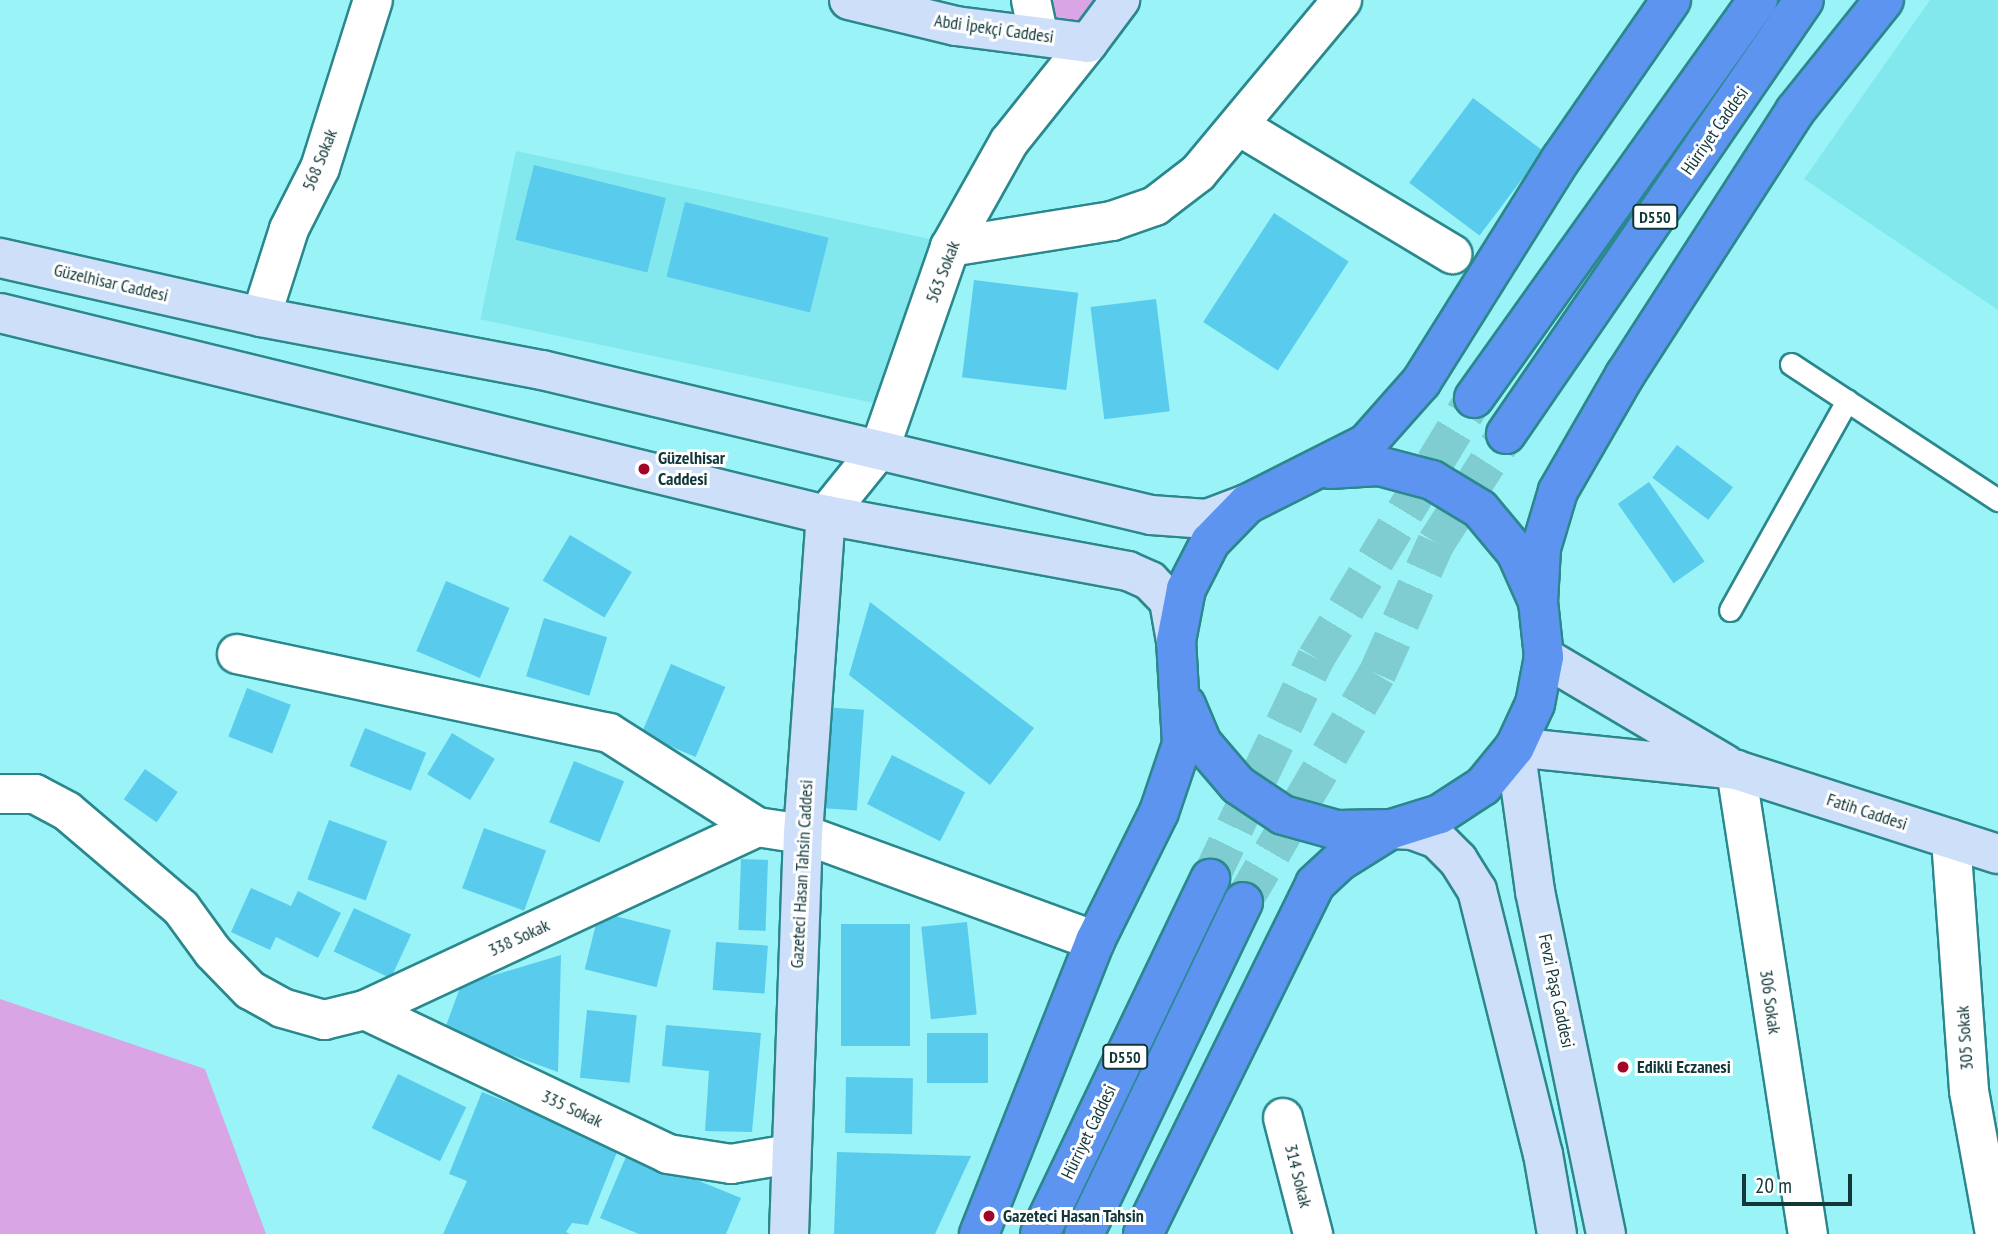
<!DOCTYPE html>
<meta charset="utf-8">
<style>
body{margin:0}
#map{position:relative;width:1998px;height:1234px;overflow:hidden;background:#9af3f7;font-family:"PT Sans Narrow",sans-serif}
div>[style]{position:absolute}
.built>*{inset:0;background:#83e8ee;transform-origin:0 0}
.green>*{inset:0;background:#d9a5e4}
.building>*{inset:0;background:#59cced;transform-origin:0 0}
.highway-tunnel>*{height:38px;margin-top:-19px;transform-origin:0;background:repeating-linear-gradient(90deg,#7fcdd1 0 38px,transparent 0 57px)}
.roads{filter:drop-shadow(2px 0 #2a888d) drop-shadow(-2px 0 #2a888d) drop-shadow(0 2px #2a888d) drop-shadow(0 -2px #2a888d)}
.lane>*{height:21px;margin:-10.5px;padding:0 10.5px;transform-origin:10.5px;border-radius:10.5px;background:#fff}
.street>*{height:38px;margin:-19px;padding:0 19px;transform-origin:19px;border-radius:19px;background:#fff}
.secondary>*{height:38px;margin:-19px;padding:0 19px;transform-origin:19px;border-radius:19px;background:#cedffa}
.highway>*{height:38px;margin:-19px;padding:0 19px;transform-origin:19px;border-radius:19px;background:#5d94f0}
.dots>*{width:19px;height:19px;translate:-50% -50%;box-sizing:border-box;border:4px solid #fff;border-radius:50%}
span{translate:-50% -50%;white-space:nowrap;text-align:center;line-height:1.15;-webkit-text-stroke:6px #fff;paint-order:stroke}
.shield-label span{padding:2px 5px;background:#fff;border:2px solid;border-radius:5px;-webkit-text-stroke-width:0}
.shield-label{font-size:16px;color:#113739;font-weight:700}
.street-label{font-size:18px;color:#113739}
.poi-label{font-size:18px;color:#113739;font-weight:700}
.left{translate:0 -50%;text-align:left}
.scale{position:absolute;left:1742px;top:1174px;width:110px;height:32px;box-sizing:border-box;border:4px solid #113739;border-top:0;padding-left:9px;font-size:21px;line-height:24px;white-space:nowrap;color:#113739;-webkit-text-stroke:5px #fff;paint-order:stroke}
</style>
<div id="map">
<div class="built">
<i style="clip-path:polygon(1930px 0,1998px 0,1998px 310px,1804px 179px)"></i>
<i style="left:516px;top:151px;width:430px;height:172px;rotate:12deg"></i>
</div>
<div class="green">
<i style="clip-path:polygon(1031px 0,1120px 0,1088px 43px,1038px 34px)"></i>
<i style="clip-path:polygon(0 999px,205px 1069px,266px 1234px,0 1234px)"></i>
</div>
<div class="building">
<i style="left:1473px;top:98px;width:88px;height:106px;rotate:37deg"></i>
<i style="left:534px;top:165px;width:136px;height:77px;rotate:14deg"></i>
<i style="left:685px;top:202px;width:148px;height:77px;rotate:14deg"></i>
<i style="left:1274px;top:213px;width:89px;height:130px;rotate:33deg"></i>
<i style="left:974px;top:280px;width:105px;height:98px;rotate:7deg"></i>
<i style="left:1156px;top:299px;width:113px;height:66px;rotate:83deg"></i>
<i style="left:1677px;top:445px;width:70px;height:41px;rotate:37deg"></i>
<i style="left:1649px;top:482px;width:97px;height:38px;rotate:55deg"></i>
<i style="left:570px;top:535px;width:72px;height:53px;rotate:31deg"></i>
<i style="left:446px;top:581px;width:69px;height:76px;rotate:23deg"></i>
<i style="clip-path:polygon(870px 602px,1034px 728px,990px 785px,849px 675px)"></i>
<i style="left:544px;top:618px;width:66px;height:61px;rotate:17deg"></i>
<i style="left:671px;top:664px;width:59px;height:76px;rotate:23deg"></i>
<i style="left:247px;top:688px;width:47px;height:52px;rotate:21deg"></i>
<i style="left:823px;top:707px;width:41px;height:101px;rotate:4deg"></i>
<i style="left:365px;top:728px;width:66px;height:41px;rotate:22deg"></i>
<i style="left:452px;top:733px;width:50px;height:48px;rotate:31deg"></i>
<i style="left:892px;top:755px;width:82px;height:55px;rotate:27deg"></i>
<i style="left:574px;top:761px;width:54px;height:66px;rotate:22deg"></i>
<i style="left:145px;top:769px;width:40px;height:37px;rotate:35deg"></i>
<i style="left:329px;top:820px;width:62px;height:63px;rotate:20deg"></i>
<i style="left:484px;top:828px;width:66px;height:64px;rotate:20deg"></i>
<i style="left:741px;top:859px;width:27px;height:71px;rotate:2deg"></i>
<i style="clip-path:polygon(251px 888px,291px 906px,298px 891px,341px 913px,318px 958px,276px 937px,270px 950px,231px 932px)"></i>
<i style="left:354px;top:908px;width:63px;height:48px;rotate:25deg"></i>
<i style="left:599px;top:912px;width:74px;height:59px;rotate:14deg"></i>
<i style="left:967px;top:922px;width:93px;height:46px;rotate:84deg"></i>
<i style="left:841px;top:924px;width:69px;height:122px"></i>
<i style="left:716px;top:942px;width:52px;height:48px;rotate:4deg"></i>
<i style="clip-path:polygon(561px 955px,558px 1072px,444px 1031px,461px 985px)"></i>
<i style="left:587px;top:1010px;width:50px;height:68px;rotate:6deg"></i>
<i style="clip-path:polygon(666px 1025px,761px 1033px,752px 1132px,705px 1131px,709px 1071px,662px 1066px)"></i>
<i style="left:927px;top:1033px;width:61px;height:50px"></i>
<i style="left:398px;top:1074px;width:76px;height:60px;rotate:26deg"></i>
<i style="left:846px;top:1077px;width:67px;height:56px;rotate:1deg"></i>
<i style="clip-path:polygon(482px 1092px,619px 1147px,588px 1225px,572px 1223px,566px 1232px,570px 1234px,443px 1234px,467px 1181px,449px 1174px)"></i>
<i style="clip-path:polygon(628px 1152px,741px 1198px,726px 1234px,639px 1234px,600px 1218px)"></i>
<i style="clip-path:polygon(837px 1152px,971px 1156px,935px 1234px,834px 1234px)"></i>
</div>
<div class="highway-tunnel">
<i style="left:1210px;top:879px;width:245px;rotate:-64.4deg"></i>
<i style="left:1316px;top:658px;width:304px;rotate:-58.7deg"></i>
<i style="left:1243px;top:902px;width:264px;rotate:-59.6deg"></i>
<i style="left:1377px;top:674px;width:144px;rotate:-65.8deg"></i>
<i style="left:1436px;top:543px;width:130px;rotate:-57.3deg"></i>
</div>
<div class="roads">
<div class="lane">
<i style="left:1791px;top:364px;width:248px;rotate:33.3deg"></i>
<i style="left:1730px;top:610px;width:240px;rotate:-60.8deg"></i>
</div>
<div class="street">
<i style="left:1031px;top:0;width:35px;rotate:78deg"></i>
<i style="left:1239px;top:126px;width:249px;rotate:31deg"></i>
<i style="left:950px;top:247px;width:164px;rotate:-9.1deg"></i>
<i style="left:1112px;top:221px;width:46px;rotate:-19.2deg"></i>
<i style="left:1155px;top:206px;width:54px;rotate:-37.5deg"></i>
<i style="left:1198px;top:173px;width:225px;rotate:-50.2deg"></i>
<i style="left:261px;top:317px;width:92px;rotate:-72.3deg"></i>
<i style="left:289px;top:229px;width:68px;rotate:-63.1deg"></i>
<i style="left:320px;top:168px;width:176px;rotate:-72.5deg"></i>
<i style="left:826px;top:515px;width:86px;rotate:-51.1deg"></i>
<i style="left:880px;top:448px;width:213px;rotate:-70.8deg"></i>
<i style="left:950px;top:247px;width:120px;rotate:-60.7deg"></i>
<i style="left:1009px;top:142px;width:127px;rotate:-51.4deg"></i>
<i style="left:237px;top:654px;width:380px;rotate:12deg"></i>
<i style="left:609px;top:733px;width:175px;rotate:32.4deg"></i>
<i style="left:1736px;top:770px;width:470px;rotate:81.2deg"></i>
<i style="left:0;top:794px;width:35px"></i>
<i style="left:35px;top:794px;width:36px;rotate:28deg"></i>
<i style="left:67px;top:811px;width:150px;rotate:40.4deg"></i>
<i style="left:181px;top:908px;width:54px;rotate:54deg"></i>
<i style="left:213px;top:952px;width:53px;rotate:45.8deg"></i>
<i style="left:250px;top:990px;width:37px;rotate:29deg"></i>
<i style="left:282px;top:1008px;width:44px;rotate:15.9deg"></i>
<i style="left:324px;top:1020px;width:42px;rotate:-13.7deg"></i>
<i style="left:365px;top:1010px;width:433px;rotate:-25deg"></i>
<i style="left:757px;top:827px;width:47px;rotate:8.7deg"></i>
<i style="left:803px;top:834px;width:311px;rotate:20.1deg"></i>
<i style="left:1951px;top:839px;width:253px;rotate:85.9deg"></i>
<i style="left:1969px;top:1091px;width:145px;rotate:79.7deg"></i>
<i style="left:365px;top:1010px;width:335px;rotate:25.4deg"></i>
<i style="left:668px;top:1154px;width:64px;rotate:9deg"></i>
<i style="left:731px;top:1164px;width:60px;rotate:-9.6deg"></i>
<i style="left:1283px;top:1118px;width:120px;rotate:75.5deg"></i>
</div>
<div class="secondary">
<i style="left:849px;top:0;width:110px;rotate:13.7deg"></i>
<i style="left:956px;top:26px;width:133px;rotate:7.3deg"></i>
<i style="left:1088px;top:43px;width:54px;rotate:-53.3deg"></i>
<i style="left:0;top:258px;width:268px;rotate:12.7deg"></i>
<i style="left:261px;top:317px;width:286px;rotate:10.7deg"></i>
<i style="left:542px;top:370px;width:626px;rotate:13.39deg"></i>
<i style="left:1151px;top:515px;width:56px;rotate:4.1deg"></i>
<i style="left:1207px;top:519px;width:43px;rotate:-20.6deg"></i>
<i style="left:0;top:313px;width:850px;rotate:13.74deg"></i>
<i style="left:826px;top:515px;width:307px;rotate:10.5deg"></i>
<i style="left:1128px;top:571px;width:24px;rotate:24deg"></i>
<i style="left:1150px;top:581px;width:28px;rotate:46deg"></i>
<i style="left:1169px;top:601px;width:41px;rotate:80.1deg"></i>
<i style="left:1544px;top:657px;width:210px;rotate:30.6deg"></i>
<i style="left:1392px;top:829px;width:20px;rotate:3deg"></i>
<i style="left:1412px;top:830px;width:27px;rotate:20deg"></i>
<i style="left:1437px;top:839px;width:30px;rotate:45deg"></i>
<i style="left:1458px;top:860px;width:36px;rotate:58deg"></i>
<i style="left:1477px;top:890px;width:272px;rotate:76deg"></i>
<i style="left:1543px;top:1154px;width:81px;rotate:80.1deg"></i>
<i style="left:789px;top:1234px;width:400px;rotate:-88deg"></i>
<i style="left:803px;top:834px;width:320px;rotate:-85.9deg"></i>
<i style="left:1606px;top:1234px;width:350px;rotate:-101.7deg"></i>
<i style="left:1535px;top:891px;width:145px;rotate:-97.9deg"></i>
<i style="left:1515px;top:747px;width:222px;rotate:5.9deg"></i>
<i style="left:1736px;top:770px;width:275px;rotate:17.8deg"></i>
</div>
<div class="highway">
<i style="left:1474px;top:398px;width:489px;rotate:-54.5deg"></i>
<i style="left:1506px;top:434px;width:526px;rotate:-55.53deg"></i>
<i style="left:1330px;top:469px;width:49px;rotate:-3.5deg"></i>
<i style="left:1379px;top:466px;width:55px;rotate:14.8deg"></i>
<i style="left:1432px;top:480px;width:56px;rotate:31.1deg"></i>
<i style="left:1480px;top:509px;width:56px;rotate:50.1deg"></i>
<i style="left:1516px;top:552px;width:49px;rotate:66deg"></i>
<i style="left:1186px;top:705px;width:41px;rotate:67.2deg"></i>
<i style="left:1202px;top:743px;width:55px;rotate:49.4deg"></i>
<i style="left:1238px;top:785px;width:54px;rotate:33.7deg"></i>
<i style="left:1283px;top:815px;width:56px;rotate:15.5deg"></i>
<i style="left:1337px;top:830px;width:55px;rotate:-1deg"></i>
<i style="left:1392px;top:829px;width:50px;rotate:-17.4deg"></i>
<i style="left:1440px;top:814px;width:51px;rotate:-33.1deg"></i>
<i style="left:1483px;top:786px;width:50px;rotate:-50.6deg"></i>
<i style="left:1515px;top:747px;width:47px;rotate:-65.1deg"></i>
<i style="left:1535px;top:704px;width:48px;rotate:-79.2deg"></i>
<i style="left:1544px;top:657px;width:55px;rotate:-96.2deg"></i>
<i style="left:1538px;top:602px;width:54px;rotate:-86.8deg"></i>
<i style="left:1541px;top:548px;width:59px;rotate:-73.4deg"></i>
<i style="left:1558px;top:491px;width:134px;rotate:-60deg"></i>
<i style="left:1625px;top:375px;width:314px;rotate:-57.2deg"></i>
<i style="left:1795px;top:111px;width:142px;rotate:-51.3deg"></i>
<i style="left:979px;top:1234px;width:315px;rotate:-68.4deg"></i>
<i style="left:1095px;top:941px;width:144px;rotate:-63.6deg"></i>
<i style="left:1159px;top:812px;width:72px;rotate:-71.3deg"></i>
<i style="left:1182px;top:744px;width:103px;rotate:-93.3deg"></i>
<i style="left:1176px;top:641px;width:53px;rotate:-79.1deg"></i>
<i style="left:1186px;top:589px;width:53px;rotate:-62.9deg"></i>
<i style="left:1210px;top:542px;width:53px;rotate:-45.8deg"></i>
<i style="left:1247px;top:504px;width:133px;rotate:-26.8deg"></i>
<i style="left:1366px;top:444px;width:83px;rotate:-48.4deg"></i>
<i style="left:1421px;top:382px;width:263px;rotate:-57.9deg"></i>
<i style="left:1561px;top:159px;width:193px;rotate:-55.3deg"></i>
<i style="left:1040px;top:1234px;width:394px;rotate:-64.4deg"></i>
<i style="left:1084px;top:1234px;width:368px;rotate:-64.4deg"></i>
<i style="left:1143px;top:1234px;width:390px;rotate:-63.8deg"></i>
<i style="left:1315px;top:884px;width:34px;rotate:-43deg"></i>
<i style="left:1340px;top:861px;width:60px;rotate:-32.1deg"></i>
</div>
</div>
<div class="dots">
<i style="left:644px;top:469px;background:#a30528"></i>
<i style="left:1623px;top:1067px;background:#a30528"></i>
<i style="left:989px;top:1216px;background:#a30528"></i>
</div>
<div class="shield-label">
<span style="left:1655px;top:217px">D550</span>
<span style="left:1125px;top:1057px">D550</span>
</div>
<div class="street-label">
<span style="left:994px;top:29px;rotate:8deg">Abdi İpekçi Caddesi</span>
<span style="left:1715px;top:131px;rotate:-55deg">Hürriyet Caddesi</span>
<span style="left:320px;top:160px;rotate:-68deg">568 Sokak</span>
<span style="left:943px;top:272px;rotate:-69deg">563 Sokak</span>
<span style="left:111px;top:283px;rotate:13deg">Güzelhisar Caddesi</span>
<span style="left:1867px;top:812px;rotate:18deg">Fatih Caddesi</span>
<span style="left:802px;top:874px;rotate:-87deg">Gazeteci Hasan Tahsin Caddesi</span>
<span style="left:519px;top:938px;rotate:-25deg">338 Sokak</span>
<span style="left:1556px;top:991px;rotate:78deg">Fevzi Paşa Caddesi</span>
<span style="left:1770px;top:1002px;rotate:82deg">306 Sokak</span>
<span style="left:1965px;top:1038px;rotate:-94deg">305 Sokak</span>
<span style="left:572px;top:1109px;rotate:25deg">335 Sokak</span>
<span style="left:1089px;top:1132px;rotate:-64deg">Hürriyet Caddesi</span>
<span style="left:1298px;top:1176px;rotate:76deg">314 Sokak</span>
</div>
<div class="poi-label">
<span class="left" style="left:658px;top:469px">Güzelhisar<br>Caddesi</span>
<span class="left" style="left:1637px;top:1067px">Edikli Eczanesi</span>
<span class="left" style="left:1003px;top:1216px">Gazeteci Hasan Tahsin</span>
</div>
<div class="scale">20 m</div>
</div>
